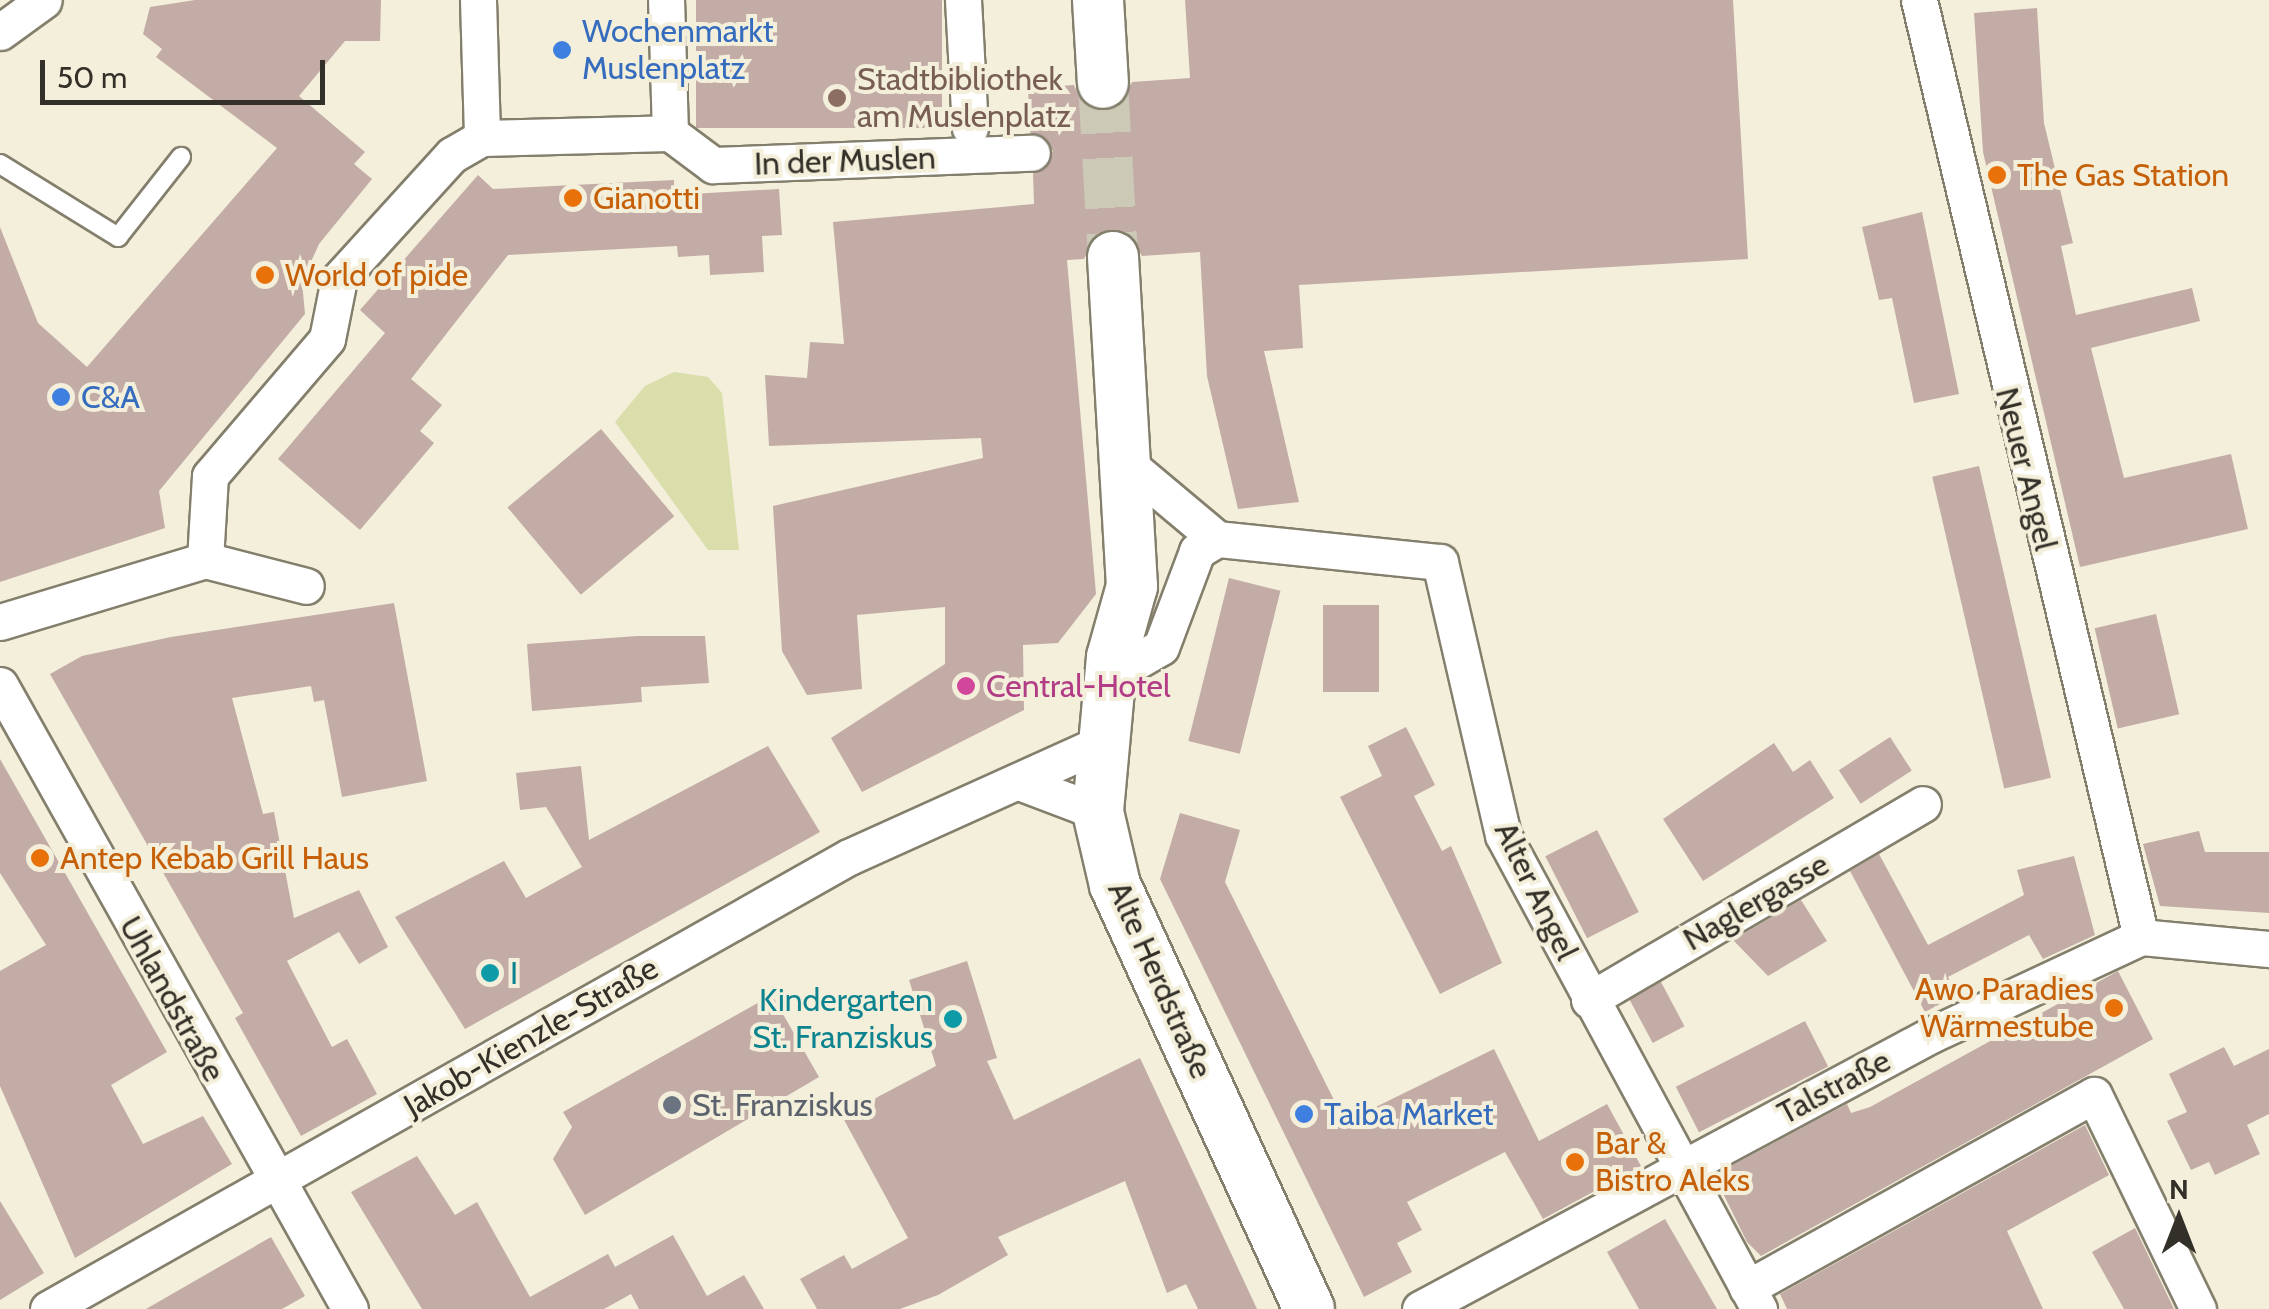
<!DOCTYPE html>
<meta charset="utf-8">
<style>
body{margin:0}
#map{position:relative;width:2269px;height:1309px;overflow:hidden;background:#f3efda;font-family:Cabin,sans-serif}
div>[style]{position:absolute}
.green>*{inset:0;background:#d9deaa}
.building>*{inset:0;background:#c3aca6;transform-origin:0 0}
.secondary-tunnel>*{height:50px;margin-top:-25px;transform-origin:0;background:repeating-linear-gradient(90deg,#ccc9b6 0 50px,transparent 0 75px)}
.roads{filter:drop-shadow(2px 0 #837f6c) drop-shadow(-2px 0 #837f6c) drop-shadow(0 2px #837f6c) drop-shadow(0 -2px #837f6c)}
.lane>*{height:18px;margin:-9px;padding:0 9px;transform-origin:9px;border-radius:9px;background:#fff}
.street>*{height:35px;margin:-17.5px;padding:0 17.5px;transform-origin:17.5px;border-radius:17.5px;background:#fff}
.secondary>*{height:50px;margin:-25px;padding:0 25px;transform-origin:25px;border-radius:25px;background:#fff}
.dots>*{width:28px;height:28px;translate:-50% -50%;box-sizing:border-box;border:5px solid #f3efda;border-radius:50%}
span{translate:-50% -50%;white-space:nowrap;text-align:center;line-height:1.15;-webkit-text-stroke:8px #f3efda;paint-order:stroke}
.shop-label{font-size:32px;color:#366cbe}
.left{translate:0 -50%;text-align:left}
.education-label{font-size:32px;color:#785e54}
.street-label{font-size:32px;color:#323028}
.food-label{font-size:32px;color:#c56008}
.right{translate:-100% -50%;text-align:right}
.hotel-label{font-size:32px;color:#b23c85}
.culture-label{font-size:32px;color:#0d838f}
.worship-label{font-size:32px;color:#5b616d}
.north{position:absolute;left:2129px;top:1169px;width:100px;height:100px;-webkit-text-stroke:8px #f3efda;paint-order:stroke;rotate:0deg;font-size:28px;font-weight:700;line-height:40px;text-align:center;color:#323028}
.north::after{content:'';display:block;margin:auto;width:35px;height:45px;background:#323028;clip-path:polygon(50% 0,100% 100%,50% 72%,0 100%)}
.scale{position:absolute;left:40px;top:60px;width:285px;height:45px;box-sizing:border-box;border:5px solid #323028;border-top:0;padding-left:12px;font-size:30px;line-height:35px;white-space:nowrap;color:#323028;-webkit-text-stroke:8px #f3efda;paint-order:stroke}
</style>
<div id="map">
<div class="green">
<i style="clip-path:polygon(674px 372px,708px 377px,722px 393px,739px 550px,708px 550px,615px 422px,645px 386px)"></i>
</div>
<div class="building">
<i style="clip-path:polygon(195px 0,381px 0,380px 41px,345px 41px,299px 96px,365px 152px,354px 164px,372px 179px,319px 244px,302px 282px,305px 314px,159px 491px,165px 528px,0 582px,0 227px,38px 323px,87px 367px,277px 148px,156px 57px,162px 49px,143px 34px,150px 7px)"></i>
<i style="left:696px;top:0;width:246px;height:128px"></i>
<i style="clip-path:polygon(1185px 0,1733px 0,1748px 259px,1299px 285px,1303px 348px,1264px 351px,1299px 502px,1238px 509px,1207px 376px,1200px 252px,1142px 256px,1127px 232px,1098px 233px,1084px 259px,1067px 260px,1096px 594px,1058px 643px,1023px 645px,1024px 710px,862px 792px,831px 738px,945px 664px,945px 607px,857px 615px,862px 689px,807px 695px,782px 651px,773px 506px,983px 458px,981px 438px,769px 446px,765px 375px,807px 378px,810px 342px,844px 344px,833px 222px,1034px 204px,1033px 174px,1053px 151px,1030px 132px,1028px 88px,1074px 85px,1080px 100px,1104px 112px,1120px 106px,1132px 82px,1190px 78px)"></i>
<i style="clip-path:polygon(2037px 8px,2044px 123px,2073px 243px,2061px 246px,2076px 315px,2192px 288px,2200px 321px,2091px 348px,2124px 478px,2231px 454px,2248px 529px,2080px 567px,1983px 152px,1974px 13px)"></i>
<i style="clip-path:polygon(478px 175px,493px 189px,674px 180px,674px 195px,779px 189px,782px 235px,762px 236px,764px 272px,710px 275px,709px 255px,678px 257px,677px 246px,508px 255px,411px 379px,442px 405px,420px 431px,434px 443px,360px 530px,278px 459px,385px 333px,360px 310px)"></i>
<i style="clip-path:polygon(1922px 212px,1959px 394px,1914px 403px,1892px 298px,1879px 300px,1862px 227px)"></i>
<i style="left:601px;top:429px;width:114px;height:122px;rotate:50deg"></i>
<i style="left:1979px;top:466px;width:320px;height:48px;rotate:77deg"></i>
<i style="left:1229px;top:578px;width:53px;height:168px;rotate:14deg"></i>
<i style="clip-path:polygon(394px 603px,427px 781px,342px 797px,324px 700px,314px 702px,311px 686px,232px 698px,263px 814px,274px 812px,294px 918px,359px 890px,388px 947px,359px 964px,339px 932px,287px 961px,332px 1047px,347px 1039px,377px 1094px,301px 1136px,235px 1018px,243px 1013px,50px 674px,82px 656px,171px 637px)"></i>
<i style="left:1323px;top:605px;width:56px;height:87px"></i>
<i style="left:2156px;top:614px;width:103px;height:63px;rotate:77deg"></i>
<i style="clip-path:polygon(637px 636px,705px 636px,709px 683px,641px 687px,642px 702px,532px 711px,527px 644px)"></i>
<i style="clip-path:polygon(1406px 727px,1435px 785px,1414px 796px,1442px 851px,1451px 846px,1502px 963px,1440px 994px,1340px 797px,1382px 776px,1368px 746px)"></i>
<i style="left:1890px;top:737px;width:40px;height:61px;rotate:57deg"></i>
<i style="clip-path:polygon(1774px 743px,1793px 772px,1810px 760px,1834px 798px,1703px 881px,1663px 819px)"></i>
<i style="clip-path:polygon(768px 746px,820px 832px,465px 1029px,395px 917px,504px 861px,526px 898px,582px 867px,546px 807px,520px 810px,516px 773px,581px 766px,589px 840px)"></i>
<i style="clip-path:polygon(0 759px,167px 1052px,111px 1085px,143px 1144px,203px 1116px,232px 1164px,75px 1258px,0 1086px,0 971px,46px 945px,0 873px)"></i>
<i style="clip-path:polygon(1180px 813px,1240px 830px,1225px 882px,1345px 1122px,1494px 1049px,1539px 1141px,1607px 1104px,1641px 1166px,1543px 1219px,1505px 1152px,1407px 1202px,1422px 1230px,1397px 1243px,1412px 1272px,1364px 1297px,1160px 879px)"></i>
<i style="left:1597px;top:830px;width:92px;height:58px;rotate:63deg"></i>
<i style="clip-path:polygon(2199px 831px,2205px 852px,2269px 852px,2269px 913px,2160px 906px,2143px 844px)"></i>
<i style="clip-path:polygon(1879px 854px,1928px 945px,2024px 895px,2017px 870px,2074px 856px,2095px 935px,2043px 959px,2029px 935px,1948px 977px,1957px 995px,1925px 1012px,1850px 871px)"></i>
<i style="clip-path:polygon(1801px 900px,1827px 941px,1768px 976px,1733px 940px)"></i>
<i style="clip-path:polygon(967px 961px,997px 1058px,987px 1061px,1014px 1120px,1140px 1058px,1257px 1309px,1198px 1309px,1186px 1284px,1167px 1293px,1125px 1181px,998px 1237px,1008px 1255px,938px 1295px,900px 1309px,817px 1309px,800px 1279px,844px 1255px,852px 1269px,908px 1238px,842px 1116px,936px 1066px,909px 980px)"></i>
<i style="clip-path:polygon(2118px 971px,2153px 1039px,1761px 1256px,1747px 1242px,1714px 1175px,1847px 1104px,1851px 1113px,1870px 1107px)"></i>
<i style="left:1661px;top:982px;width:50px;height:36px;rotate:62deg"></i>
<i style="clip-path:polygon(772px 995px,819px 1077px,585px 1215px,553px 1159px,572px 1127px,563px 1112px)"></i>
<i style="left:1805px;top:1021px;width:51px;height:145px;rotate:63deg"></i>
<i style="clip-path:polygon(2224px 1047px,2234px 1066px,2269px 1049px,2269px 1114px,2247px 1125px,2260px 1154px,2215px 1175px,2209px 1162px,2191px 1170px,2167px 1121px,2187px 1112px,2169px 1074px)"></i>
<i style="clip-path:polygon(2085px 1125px,2109px 1175px,2007px 1231px,2043px 1309px,1787px 1309px,1780px 1294px)"></i>
<i style="clip-path:polygon(417px 1156px,455px 1215px,477px 1202px,530px 1297px,608px 1254px,615px 1267px,673px 1235px,707px 1296px,744px 1275px,764px 1309px,639px 1309px,631px 1294px,604px 1309px,422px 1309px,351px 1192px)"></i>
<i style="clip-path:polygon(0 1201px,44px 1273px,0 1300px)"></i>
<i style="clip-path:polygon(1665px 1219px,1717px 1309px,1639px 1309px,1607px 1252px)"></i>
<i style="clip-path:polygon(2135px 1228px,2138px 1234px,2174px 1309px,2124px 1309px,2092px 1252px)"></i>
<i style="clip-path:polygon(271px 1237px,305px 1296px,282px 1309px,146px 1309px)"></i>
</div>
<div class="secondary-tunnel">
<i style="left:1103px;top:83px;width:174px;rotate:86.7deg"></i>
</div>
<div class="roads">
<div class="lane">
<i style="left:0;top:164px;width:139px;rotate:31.7deg"></i>
<i style="left:118px;top:237px;width:102px;rotate:-51.8deg"></i>
</div>
<div class="street">
<i style="left:478px;top:0;width:138px;rotate:88.3deg"></i>
<i style="left:482px;top:138px;width:188px;rotate:-1.5deg"></i>
<i style="left:670px;top:133px;width:133px;rotate:-91.7deg"></i>
<i style="left:963px;top:0;width:128px;rotate:86.9deg"></i>
<i style="left:1919px;top:0;width:963px;rotate:76.67deg"></i>
<i style="left:0;top:32px;width:54px;rotate:-36deg"></i>
<i style="left:670px;top:133px;width:54px;rotate:36.7deg"></i>
<i style="left:713px;top:165px;width:319px;rotate:-2.2deg"></i>
<i style="left:1124px;top:461px;width:121px;rotate:40deg"></i>
<i style="left:1217px;top:539px;width:224px;rotate:5.9deg"></i>
<i style="left:1440px;top:562px;width:280px;rotate:77deg"></i>
<i style="left:1503px;top:835px;width:539px;rotate:61.63deg"></i>
<i style="left:205px;top:560px;width:104px;rotate:14.4deg"></i>
<i style="left:0;top:622px;width:214px;rotate:-16.8deg"></i>
<i style="left:205px;top:560px;width:84px;rotate:-86.6deg"></i>
<i style="left:210px;top:476px;width:180px;rotate:-49.5deg"></i>
<i style="left:327px;top:339px;width:61px;rotate:-78.7deg"></i>
<i style="left:339px;top:279px;width:168px;rotate:-47.7deg"></i>
<i style="left:452px;top:155px;width:34px;rotate:-30deg"></i>
<i style="left:1109px;top:677px;width:60px;rotate:-30deg"></i>
<i style="left:1161px;top:647px;width:103px;rotate:-69.4deg"></i>
<i style="left:1197px;top:551px;width:23px;rotate:-31deg"></i>
<i style="left:0;top:685px;width:715px;rotate:60.71deg"></i>
<i style="left:1024px;top:784px;width:79px;rotate:20.7deg"></i>
<i style="left:1589px;top:1000px;width:387px;rotate:-30.4deg"></i>
<i style="left:1747px;top:1288px;width:397px;rotate:-29.1deg"></i>
<i style="left:2094px;top:1095px;width:238px;rotate:64.1deg"></i>
<i style="left:48px;top:1309px;width:920px;rotate:-29.44deg"></i>
<i style="left:849px;top:857px;width:277px;rotate:-24.3deg"></i>
<i style="left:1420px;top:1309px;width:580px;rotate:-28.2deg"></i>
<i style="left:1931px;top:1035px;width:232px;rotate:-25deg"></i>
<i style="left:2141px;top:937px;width:129px;rotate:5.4deg"></i>
</div>
<div class="secondary">
<i style="left:1098px;top:0;width:83px;rotate:86.6deg"></i>
<i style="left:1113px;top:257px;width:330px;rotate:86.7deg"></i>
<i style="left:1132px;top:586px;width:74px;rotate:105.7deg"></i>
<i style="left:1112px;top:657px;width:156px;rotate:95.2deg"></i>
<i style="left:1098px;top:812px;width:75px;rotate:76.9deg"></i>
<i style="left:1115px;top:885px;width:466px;rotate:65.4deg"></i>
</div>
</div>
<div class="dots">
<i style="left:562px;top:50px;background:#3f7fe0"></i>
<i style="left:837px;top:98px;background:#8d6e63"></i>
<i style="left:1997px;top:175px;background:#e8710a"></i>
<i style="left:573px;top:198px;background:#e8710a"></i>
<i style="left:265px;top:275px;background:#e8710a"></i>
<i style="left:61px;top:397px;background:#3f7fe0"></i>
<i style="left:966px;top:686px;background:#d1479c"></i>
<i style="left:40px;top:858px;background:#e8710a"></i>
<i style="left:490px;top:973px;background:#0f9aa8"></i>
<i style="left:2114px;top:1008px;background:#e8710a"></i>
<i style="left:953px;top:1019px;background:#0f9aa8"></i>
<i style="left:672px;top:1105px;background:#6b7280"></i>
<i style="left:1304px;top:1114px;background:#3f7fe0"></i>
<i style="left:1575px;top:1162px;background:#e8710a"></i>
</div>
<div class="shop-label">
<span class="left" style="left:582px;top:50px">Wochenmarkt<br>Muslenplatz</span>
<span class="left" style="left:81px;top:397px">C&amp;A</span>
<span class="left" style="left:1324px;top:1114px">Taiba Market</span>
</div>
<div class="education-label">
<span class="left" style="left:857px;top:98px">Stadtbibliothek<br>am Muslenplatz</span>
</div>
<div class="street-label">
<span style="left:845px;top:161px;rotate:-2deg">In der Muslen</span>
<span style="left:2026px;top:469px;rotate:76deg">Neuer Angel</span>
<span style="left:1536px;top:891px;rotate:64deg">Alter Angel</span>
<span style="left:1756px;top:902px;rotate:-30deg">Naglergasse</span>
<span style="left:1160px;top:980px;rotate:66deg">Alte Herdstraße</span>
<span style="left:172px;top:999px;rotate:61deg">Uhlandstraße</span>
<span style="left:531px;top:1037px;rotate:-30deg">Jakob-Kienzle-Straße</span>
<span style="left:1834px;top:1087px;rotate:-28deg">Talstraße</span>
</div>
<div class="food-label">
<span class="left" style="left:2017px;top:175px">The Gas Station</span>
<span class="left" style="left:593px;top:198px">Gianotti</span>
<span class="left" style="left:285px;top:275px">World of pide</span>
<span class="left" style="left:60px;top:858px">Antep Kebab Grill Haus</span>
<span class="right" style="left:2094px;top:1008px">Awo Paradies<br>Wärmestube</span>
<span class="left" style="left:1595px;top:1162px">Bar &amp;<br>Bistro Aleks</span>
</div>
<div class="hotel-label">
<span class="left" style="left:986px;top:686px">Central-Hotel</span>
</div>
<div class="culture-label">
<span class="left" style="left:510px;top:973px">I</span>
<span class="right" style="left:933px;top:1019px">Kindergarten<br>St. Franziskus</span>
</div>
<div class="worship-label">
<span class="left" style="left:692px;top:1105px">St. Franziskus</span>
</div>
<div class="north">N</div>
<div class="scale">50 m</div>
</div>
